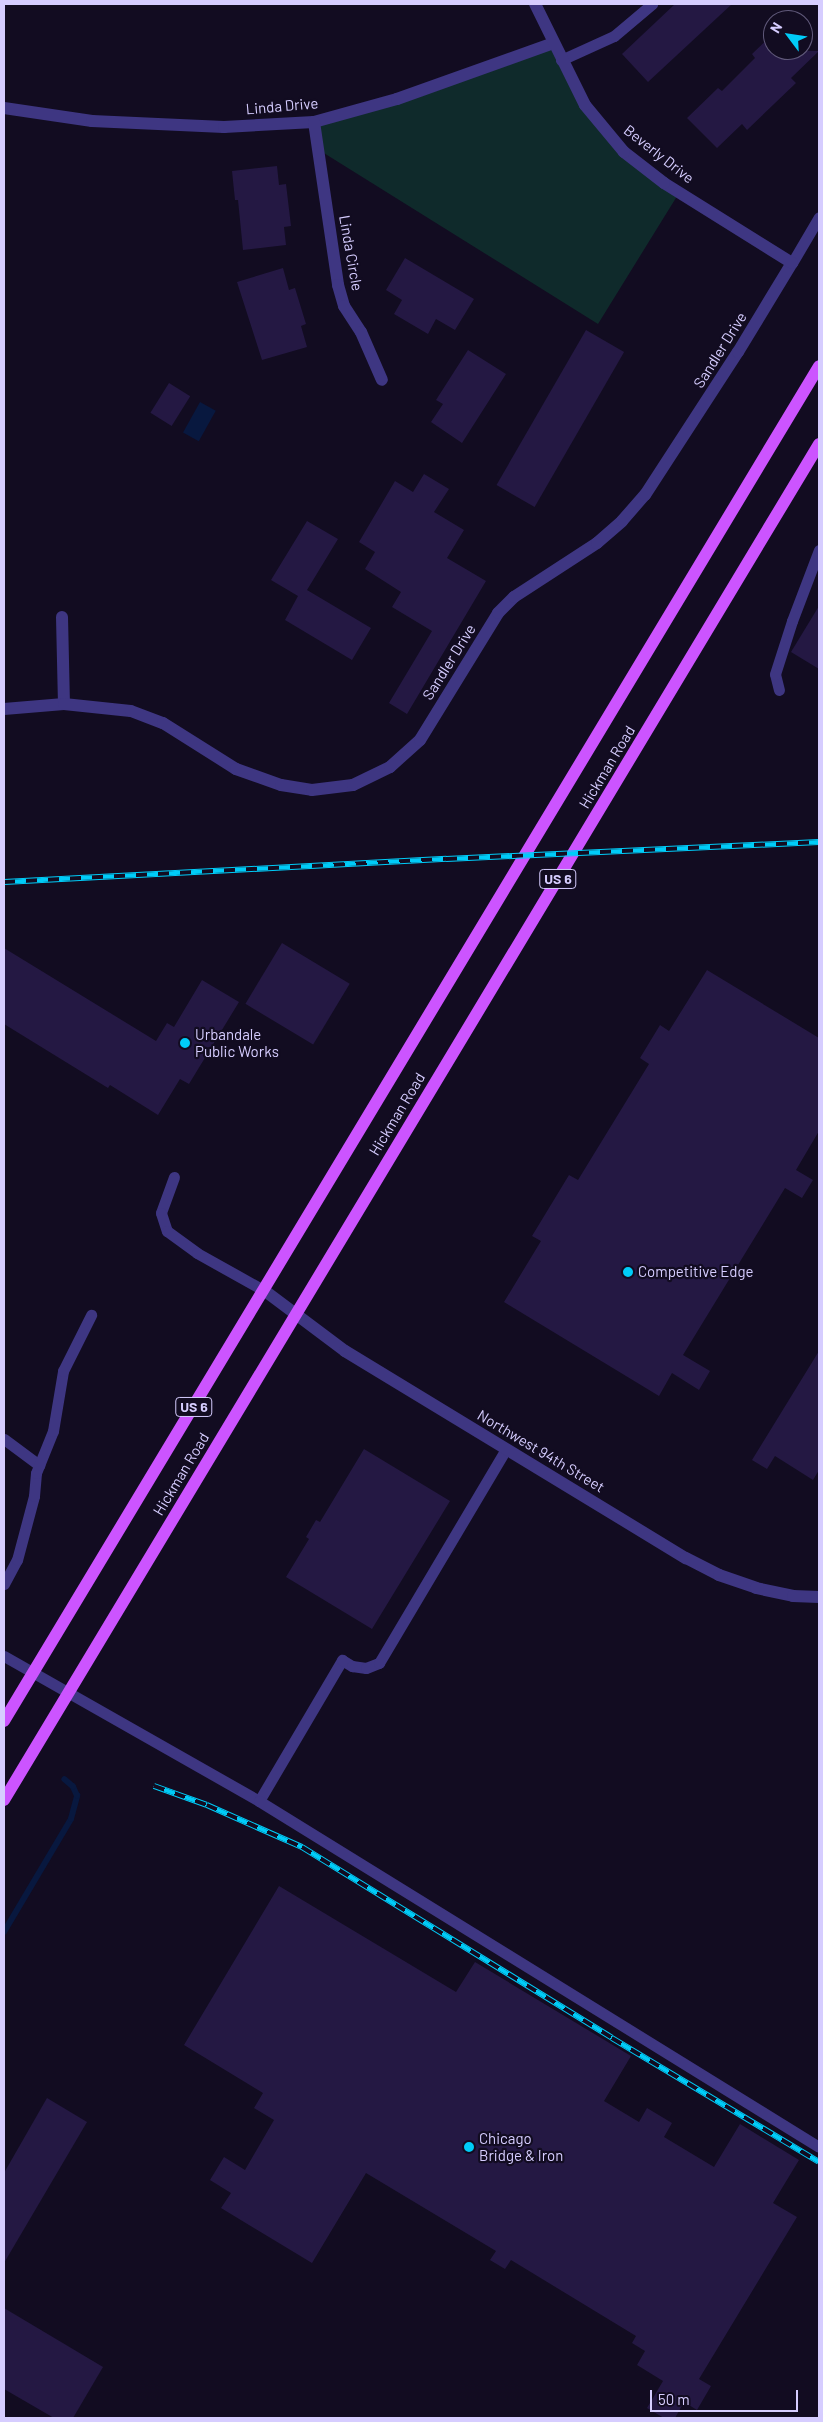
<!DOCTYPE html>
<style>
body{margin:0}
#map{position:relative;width:823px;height:2422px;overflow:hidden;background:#120c21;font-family:Barlow,sans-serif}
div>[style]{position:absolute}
.green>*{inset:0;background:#0f2a2b}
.water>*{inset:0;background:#08183f;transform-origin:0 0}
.stream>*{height:5.5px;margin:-2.75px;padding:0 2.75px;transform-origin:2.75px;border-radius:2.75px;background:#08183f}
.building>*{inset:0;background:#241843;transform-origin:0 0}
.lane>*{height:11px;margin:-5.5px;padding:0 5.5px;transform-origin:5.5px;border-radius:5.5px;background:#3e3682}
.street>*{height:12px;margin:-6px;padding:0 6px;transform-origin:6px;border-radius:6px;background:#3e3682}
.primary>*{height:12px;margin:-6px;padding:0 6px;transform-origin:6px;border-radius:6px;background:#cc54ff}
.rail>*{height:5.5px;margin-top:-2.75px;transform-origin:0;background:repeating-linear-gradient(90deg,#120c21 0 11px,#00ccf8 0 22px);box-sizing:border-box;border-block:1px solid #00ccf8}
.dots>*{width:14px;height:14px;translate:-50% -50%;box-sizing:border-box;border:2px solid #120c21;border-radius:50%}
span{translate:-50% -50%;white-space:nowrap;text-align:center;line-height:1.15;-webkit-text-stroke:4.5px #120c21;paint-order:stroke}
.shield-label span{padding:1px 4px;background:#120c21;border:1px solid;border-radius:4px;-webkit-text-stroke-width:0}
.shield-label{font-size:14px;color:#d6cdff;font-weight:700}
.street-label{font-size:15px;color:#d6cdff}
.poi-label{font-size:15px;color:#d6cdff}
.left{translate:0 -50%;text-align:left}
.frame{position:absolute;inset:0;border:5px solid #d6cdff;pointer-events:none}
.north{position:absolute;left:763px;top:10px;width:50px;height:50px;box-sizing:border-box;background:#120c21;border:1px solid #60597a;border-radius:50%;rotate:301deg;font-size:14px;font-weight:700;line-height:20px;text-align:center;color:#d6cdff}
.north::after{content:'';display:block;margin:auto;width:18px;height:22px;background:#00ccf8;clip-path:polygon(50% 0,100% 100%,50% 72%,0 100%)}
.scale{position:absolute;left:650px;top:2390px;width:148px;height:22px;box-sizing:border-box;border:2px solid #d6cdff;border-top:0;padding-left:6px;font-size:15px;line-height:18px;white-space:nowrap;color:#d6cdff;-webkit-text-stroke:4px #120c21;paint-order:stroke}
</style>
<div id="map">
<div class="green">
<i style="clip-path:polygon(553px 43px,603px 130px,679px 193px,598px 324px,319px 150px,314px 122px)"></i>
</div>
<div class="water">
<i style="left:200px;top:402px;width:18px;height:35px;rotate:29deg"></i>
</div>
<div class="stream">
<i style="left:4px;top:1932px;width:131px;rotate:-59.3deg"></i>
<i style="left:71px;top:1819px;width:24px;rotate:-75deg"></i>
<i style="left:77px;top:1796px;width:10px;rotate:-114deg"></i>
<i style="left:73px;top:1787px;width:11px;rotate:-139deg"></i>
</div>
<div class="building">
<i style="clip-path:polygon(675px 4px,732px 4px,648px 82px,622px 54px)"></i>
<i style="clip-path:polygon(773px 34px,773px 50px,819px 51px,791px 78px,796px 83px,747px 130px,742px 124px,717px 148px,687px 118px,718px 88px,722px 91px,755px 58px,752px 54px)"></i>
<i style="clip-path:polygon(277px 166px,279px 185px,286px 184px,291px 226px,284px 227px,286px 245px,243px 250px,238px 200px,235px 200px,232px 171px)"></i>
<i style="clip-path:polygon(405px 258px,474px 299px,455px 330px,436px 319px,428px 334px,394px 314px,402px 300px,386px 290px)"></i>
<i style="clip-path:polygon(283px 268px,289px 290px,295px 288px,306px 324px,301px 326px,307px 347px,262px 360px,237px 282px)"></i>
<i style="left:586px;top:330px;width:44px;height:179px;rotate:30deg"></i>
<i style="clip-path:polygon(468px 350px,506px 374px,462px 443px,431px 422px,443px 404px,436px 400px)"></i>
<i style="left:169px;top:383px;width:25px;height:35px;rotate:32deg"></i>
<i style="clip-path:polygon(424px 474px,449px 489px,434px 512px,464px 530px,447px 558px,486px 581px,407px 714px,389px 703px,432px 631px,392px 607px,401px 592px,365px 569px,375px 552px,359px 542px,395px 481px,413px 492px)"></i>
<i style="clip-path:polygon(307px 521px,338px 539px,307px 590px,371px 628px,352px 660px,285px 620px,298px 596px,271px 580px)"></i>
<i style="clip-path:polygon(819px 606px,819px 669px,791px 652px)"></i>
<i style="left:282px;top:943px;width:79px;height:71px;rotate:31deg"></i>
<i style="clip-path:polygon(4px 948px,156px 1041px,167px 1023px,174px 1027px,202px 980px,239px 1002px,189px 1084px,180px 1079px,158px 1115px,110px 1085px,108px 1088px,4px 1024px)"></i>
<i style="clip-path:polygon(707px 970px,819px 1038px,819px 1131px,796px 1170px,813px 1180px,802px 1198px,785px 1188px,683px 1355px,710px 1371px,699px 1390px,672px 1373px,659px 1396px,504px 1302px,541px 1241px,532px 1236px,569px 1175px,578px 1180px,649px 1064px,640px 1058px,660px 1025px,669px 1031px)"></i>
<i style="clip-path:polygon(819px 1351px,819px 1470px,813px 1480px,775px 1456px,767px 1469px,752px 1460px)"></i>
<i style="clip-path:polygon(364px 1449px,450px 1501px,372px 1629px,286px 1577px,309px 1539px,306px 1537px,316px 1520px,320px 1522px)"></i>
<i style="clip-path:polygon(279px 1886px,456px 1992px,475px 1962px,631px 2056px,604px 2101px,639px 2122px,647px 2108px,672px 2123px,664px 2137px,714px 2167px,740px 2124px,799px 2160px,773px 2203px,797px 2217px,699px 2379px,711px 2386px,697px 2410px,684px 2402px,675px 2418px,664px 2418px,647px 2408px,663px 2381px,637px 2365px,645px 2351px,632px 2343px,636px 2336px,511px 2260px,505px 2269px,490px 2260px,496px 2251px,366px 2173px,312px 2263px,221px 2208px,231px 2193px,210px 2180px,224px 2157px,245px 2170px,274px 2120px,254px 2108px,263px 2093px,184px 2045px)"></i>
<i style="clip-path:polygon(47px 2098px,87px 2122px,4px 2263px,4px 2173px)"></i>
<i style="clip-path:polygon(4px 2308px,103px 2367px,73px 2418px,54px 2418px,4px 2389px)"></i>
</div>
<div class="lane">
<i style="left:561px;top:60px;width:58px;rotate:-24.4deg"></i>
<i style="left:614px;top:36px;width:50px;rotate:-40.1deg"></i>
<i style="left:792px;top:263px;width:53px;rotate:-59.6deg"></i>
<i style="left:779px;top:690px;width:16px;rotate:-104deg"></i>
<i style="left:775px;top:674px;width:56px;rotate:-72.2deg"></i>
<i style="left:792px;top:621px;width:76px;rotate:-69.2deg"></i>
<i style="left:174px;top:1177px;width:38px;rotate:110deg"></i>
<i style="left:161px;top:1213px;width:19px;rotate:72deg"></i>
<i style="left:167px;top:1231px;width:37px;rotate:36deg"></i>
<i style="left:197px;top:1253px;width:78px;rotate:29.2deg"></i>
<i style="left:4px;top:1439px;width:44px;rotate:36.6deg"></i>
<i style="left:4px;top:1584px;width:27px;rotate:-62deg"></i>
<i style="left:17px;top:1560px;width:66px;rotate:-75.1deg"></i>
<i style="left:34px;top:1496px;width:23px;rotate:-85deg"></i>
<i style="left:36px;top:1473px;width:45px;rotate:-68deg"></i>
<i style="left:53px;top:1431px;width:61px;rotate:-80.5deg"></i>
<i style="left:63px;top:1371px;width:63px;rotate:-63.4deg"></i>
<i style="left:4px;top:1656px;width:293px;rotate:29.6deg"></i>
<i style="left:259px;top:1801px;width:164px;rotate:-59.5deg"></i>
<i style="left:342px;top:1660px;width:12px;rotate:31deg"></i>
<i style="left:352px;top:1666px;width:14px;rotate:8deg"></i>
<i style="left:366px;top:1668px;width:14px;rotate:-21deg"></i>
<i style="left:379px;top:1663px;width:249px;rotate:-59.3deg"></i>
<i style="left:259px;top:1801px;width:658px;rotate:31.71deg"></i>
</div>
<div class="street">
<i style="left:4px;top:108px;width:89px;rotate:8.4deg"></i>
<i style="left:92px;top:121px;width:132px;rotate:2.6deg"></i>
<i style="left:224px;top:127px;width:90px;rotate:-3.2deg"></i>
<i style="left:314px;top:122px;width:86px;rotate:-15.5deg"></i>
<i style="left:397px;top:99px;width:166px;rotate:-19.7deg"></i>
<i style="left:314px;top:122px;width:165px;rotate:81.6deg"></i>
<i style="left:338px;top:285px;width:22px;rotate:74deg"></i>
<i style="left:344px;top:306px;width:31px;rotate:57deg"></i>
<i style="left:361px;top:332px;width:52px;rotate:66.4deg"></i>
<i style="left:62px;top:617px;width:87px;rotate:88.7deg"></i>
<i style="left:4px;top:709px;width:60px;rotate:-4.8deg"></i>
<i style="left:64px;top:704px;width:67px;rotate:6deg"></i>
<i style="left:131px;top:711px;width:34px;rotate:21deg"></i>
<i style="left:163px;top:723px;width:86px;rotate:32.2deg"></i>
<i style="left:236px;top:769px;width:48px;rotate:19.6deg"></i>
<i style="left:281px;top:785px;width:31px;rotate:9deg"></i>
<i style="left:312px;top:790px;width:41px;rotate:-7deg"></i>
<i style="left:353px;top:785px;width:41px;rotate:-25.9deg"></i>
<i style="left:390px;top:767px;width:40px;rotate:-42deg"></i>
<i style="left:420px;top:740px;width:149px;rotate:-58.4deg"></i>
<i style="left:498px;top:613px;width:23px;rotate:-45deg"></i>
<i style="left:514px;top:597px;width:99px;rotate:-33deg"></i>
<i style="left:597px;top:543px;width:33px;rotate:-41deg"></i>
<i style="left:622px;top:521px;width:35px;rotate:-49deg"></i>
<i style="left:645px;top:495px;width:171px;rotate:-57deg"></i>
<i style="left:738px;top:352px;width:104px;rotate:-58.8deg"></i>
<i style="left:792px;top:263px;width:151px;rotate:-148deg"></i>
<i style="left:664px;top:183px;width:51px;rotate:-142.2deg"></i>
<i style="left:624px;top:152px;width:61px;rotate:-129.7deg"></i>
<i style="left:585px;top:105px;width:113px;rotate:-116.3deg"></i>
<i style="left:265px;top:1291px;width:100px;rotate:36.9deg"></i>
<i style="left:345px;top:1351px;width:399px;rotate:31.3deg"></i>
<i style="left:686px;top:1558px;width:37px;rotate:27deg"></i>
<i style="left:719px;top:1575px;width:39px;rotate:19deg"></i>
<i style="left:756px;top:1588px;width:38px;rotate:12deg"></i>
<i style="left:793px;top:1596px;width:26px;rotate:2deg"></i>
</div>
<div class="primary">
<i style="left:4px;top:1721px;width:1581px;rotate:-58.97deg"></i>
<i style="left:4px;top:1800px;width:1582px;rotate:-58.99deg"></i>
</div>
<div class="rail">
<i style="left:4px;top:882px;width:443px;rotate:-3deg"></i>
<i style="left:446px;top:859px;width:373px;rotate:-2.6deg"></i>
<i style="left:154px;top:1786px;width:56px;rotate:19.7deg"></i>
<i style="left:207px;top:1805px;width:104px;rotate:23.9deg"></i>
<i style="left:302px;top:1847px;width:364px;rotate:31.6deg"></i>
<i style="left:612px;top:2038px;width:241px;rotate:30.9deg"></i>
</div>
<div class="dots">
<i style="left:185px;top:1043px;background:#00ccf8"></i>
<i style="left:628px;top:1272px;background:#00ccf8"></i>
<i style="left:469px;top:2147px;background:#00ccf8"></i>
</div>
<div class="shield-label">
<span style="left:558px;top:879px">US 6</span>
<span style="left:194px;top:1407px">US 6</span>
</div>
<div class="street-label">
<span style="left:282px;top:106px;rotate:-5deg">Linda Drive</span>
<span style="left:659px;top:154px;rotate:38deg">Beverly Drive</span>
<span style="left:351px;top:253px;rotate:80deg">Linda Circle</span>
<span style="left:720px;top:350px;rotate:-58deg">Sandler Drive</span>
<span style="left:449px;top:662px;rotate:-58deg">Sandler Drive</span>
<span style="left:607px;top:767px;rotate:-59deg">Hickman Road</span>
<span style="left:397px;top:1114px;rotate:-59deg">Hickman Road</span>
<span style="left:541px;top:1451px;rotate:31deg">Northwest 94th Street</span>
<span style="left:181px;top:1474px;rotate:-59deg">Hickman Road</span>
</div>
<div class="poi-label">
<span class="left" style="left:195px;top:1043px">Urbandale<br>Public Works</span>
<span class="left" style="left:638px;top:1272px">Competitive Edge</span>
<span class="left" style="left:479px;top:2147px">Chicago<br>Bridge &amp; Iron</span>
</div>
<div class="frame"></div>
<div class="north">N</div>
<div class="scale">50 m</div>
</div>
